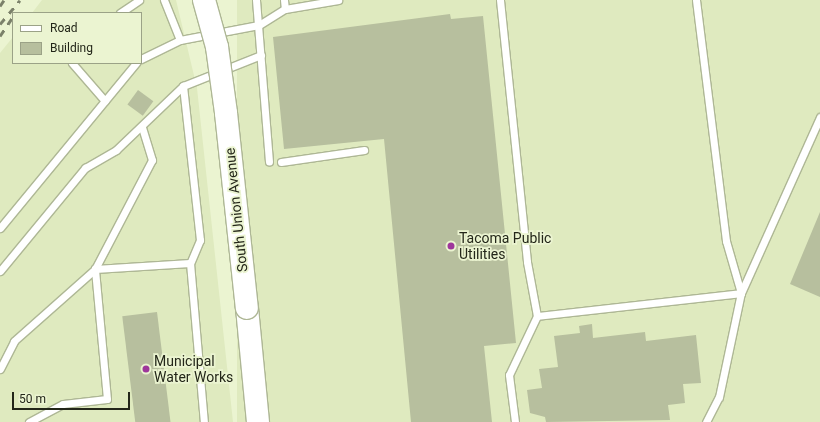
<!DOCTYPE html>
<style>
body{margin:0}
#map{position:relative;width:820px;height:422px;overflow:hidden;background:#ebf4d1;font-family:Roboto,sans-serif}
div>[style]{position:absolute}
.built>*{inset:0;background:#dfeabf;transform-origin:0 0}
.building>*{inset:0;background:#b7bf9e;transform-origin:0 0}
.roads{filter:drop-shadow(1px 0 #aeb795) drop-shadow(-1px 0 #aeb795) drop-shadow(0 1px #aeb795) drop-shadow(0 -1px #aeb795)}
.service>*{height:7px;margin:-3.5px;padding:0 3.5px;transform-origin:3.5px;border-radius:3.5px;background:#fff}
.primary>*{height:22px;margin:-11px;padding:0 11px;transform-origin:11px;border-radius:11px;background:#fff}
.rail>*{height:3px;margin-top:-1.5px;transform-origin:0;background:repeating-linear-gradient(90deg,#7b816a 0 7px,transparent 0 14px)}
.bridges{filter:drop-shadow(1px 0 #aeb795) drop-shadow(-1px 0 #aeb795) drop-shadow(0 1px #aeb795) drop-shadow(0 -1px #aeb795)}
.primary-bridge>*{height:22px;margin:-11px;padding:0 11px;transform-origin:11px;border-radius:11px;background:#fff}
.dots>*{width:11px;height:11px;translate:-50% -50%;box-sizing:border-box;border:2px solid #ebf4d1;border-radius:50%}
span{translate:-50% -50%;white-space:nowrap;text-align:center;line-height:1.15;-webkit-text-stroke:3.5px #ebf4d1;paint-order:stroke}
.street-label{font-size:14px;color:#232619}
.poi-label{font-size:14px;color:#232619}
.left{translate:0 -50%;text-align:left}
.legend{position:absolute;left:12px;top:12px;width:130px;height:52px;box-sizing:border-box;background:#ebf4d1;border:1px solid #9ba287;margin:0;padding:5px 7px;list-style:none;font-size:12px;color:#232619}
.legend li{display:flex;align-items:center;gap:8px;height:20px}
.legend b{width:20px;border:1px solid #9ba287}
.scale{position:absolute;left:12px;top:392px;width:118px;height:18px;box-sizing:border-box;border:2px solid #232619;border-top:0;padding-left:5px;font-size:12px;line-height:14px;white-space:nowrap;color:#232619;-webkit-text-stroke:3px #ebf4d1;paint-order:stroke}
</style>
<div id="map">
<div class="built">
<i style="clip-path:polygon(42px 0,176px 0,197px 88px,233px 422px,0 422px,0 53px,13px 37px,13px 63px,141px 63px,141px 13px,32px 13px)"></i>
<i style="left:237px;top:0;width:583px;height:424px"></i>
</div>
<div class="building">
<i style="clip-path:polygon(450px 14px,451px 19px,483px 16px,516px 343px,484px 346px,492px 422px,411px 422px,384px 139px,284px 149px,273px 37px)"></i>
<i style="left:138px;top:90px;width:19px;height:18px;rotate:36deg"></i>
<i style="clip-path:polygon(820px 212px,820px 297px,790px 284px)"></i>
<i style="left:157px;top:312px;width:111px;height:35px;rotate:83deg"></i>
<i style="clip-path:polygon(592px 324px,593px 338px,645px 332px,646px 341px,696px 335px,701px 383px,683px 384px,685px 403px,668px 405px,670px 420px,546px 422px,545px 417px,530px 413px,527px 390px,542px 388px,539px 369px,558px 367px,554px 336px,580px 333px,579px 326px)"></i>
</div>
<div class="roads">
<div class="service">
<i style="left:164px;top:0;width:43px;rotate:68.2deg"></i>
<i style="left:256px;top:0;width:162px;rotate:85.4deg"></i>
<i style="left:284px;top:0;width:9px;rotate:84deg"></i>
<i style="left:500px;top:0;width:263px;rotate:84.1deg"></i>
<i style="left:527px;top:262px;width:55px;rotate:79.5deg"></i>
<i style="left:537px;top:316px;width:65px;rotate:115.4deg"></i>
<i style="left:509px;top:375px;width:47px;rotate:82.7deg"></i>
<i style="left:696px;top:0;width:243px;rotate:82.9deg"></i>
<i style="left:726px;top:241px;width:54px;rotate:73.9deg"></i>
<i style="left:120px;top:13px;width:23px;rotate:-34deg"></i>
<i style="left:141px;top:59px;width:43px;rotate:-26deg"></i>
<i style="left:180px;top:40px;width:80px;rotate:-10.8deg"></i>
<i style="left:259px;top:25px;width:31px;rotate:-32deg"></i>
<i style="left:285px;top:9px;width:54px;rotate:-9.6deg"></i>
<i style="left:72px;top:63px;width:50px;rotate:49deg"></i>
<i style="left:183px;top:86px;width:155px;rotate:83.7deg"></i>
<i style="left:200px;top:240px;width:25px;rotate:113deg"></i>
<i style="left:190px;top:263px;width:160px;rotate:85deg"></i>
<i style="left:281px;top:162px;width:84px;rotate:-8.2deg"></i>
<i style="left:0;top:228px;width:214px;rotate:-50.5deg"></i>
<i style="left:0;top:271px;width:134px;rotate:-50.5deg"></i>
<i style="left:85px;top:168px;width:36px;rotate:-30deg"></i>
<i style="left:116px;top:150px;width:93px;rotate:-43.7deg"></i>
<i style="left:183px;top:86px;width:84px;rotate:-21.7deg"></i>
<i style="left:537px;top:316px;width:205px;rotate:-6.4deg"></i>
<i style="left:0;top:369px;width:31px;rotate:-63deg"></i>
<i style="left:14px;top:341px;width:108px;rotate:-41.6deg"></i>
<i style="left:95px;top:269px;width:123px;rotate:-62.4deg"></i>
<i style="left:152px;top:160px;width:34px;rotate:-107deg"></i>
<i style="left:29px;top:422px;width:38px;rotate:-28deg"></i>
<i style="left:63px;top:404px;width:44px;rotate:-6.5deg"></i>
<i style="left:107px;top:399px;width:131px;rotate:-95.3deg"></i>
<i style="left:95px;top:269px;width:95px;rotate:-3.6deg"></i>
<i style="left:706px;top:422px;width:28px;rotate:-63deg"></i>
<i style="left:719px;top:397px;width:106px;rotate:-78.1deg"></i>
<i style="left:741px;top:293px;width:193px;rotate:-65.8deg"></i>
</div>
<div class="primary">
<i style="left:247px;top:308px;width:115px;rotate:84.5deg"></i>
</div>
</div>
<div class="rail">
<i style="left:0;top:6px;width:7px;rotate:-56deg"></i>
<i style="left:0;top:24px;width:31px;rotate:-50deg"></i>
<i style="left:0;top:36px;width:23px;rotate:-56deg"></i>
</div>
<div class="bridges">
<div class="primary-bridge">
<i style="left:204px;top:0;width:49px;rotate:74.5deg"></i>
<i style="left:217px;top:47px;width:67px;rotate:82.2deg"></i>
<i style="left:226px;top:113px;width:196px;rotate:83.9deg"></i>
</div>
</div>
<div class="dots">
<i style="left:451px;top:246px;background:#9e379b"></i>
<i style="left:146px;top:369px;background:#9e379b"></i>
</div>
<div class="street-label">
<span style="left:236px;top:210px;rotate:-96deg">South Union Avenue</span>
</div>
<div class="poi-label">
<span class="left" style="left:459px;top:246px">Tacoma Public<br>Utilities</span>
<span class="left" style="left:154px;top:369px">Municipal<br>Water Works</span>
</div>
<ul class="legend">
<li><b style="height:5px;background:#fff"></b>Road</li>
<li><b style="height:11px;background:#b7bf9e"></b>Building</li>
</ul>
<div class="scale">50 m</div>
</div>
